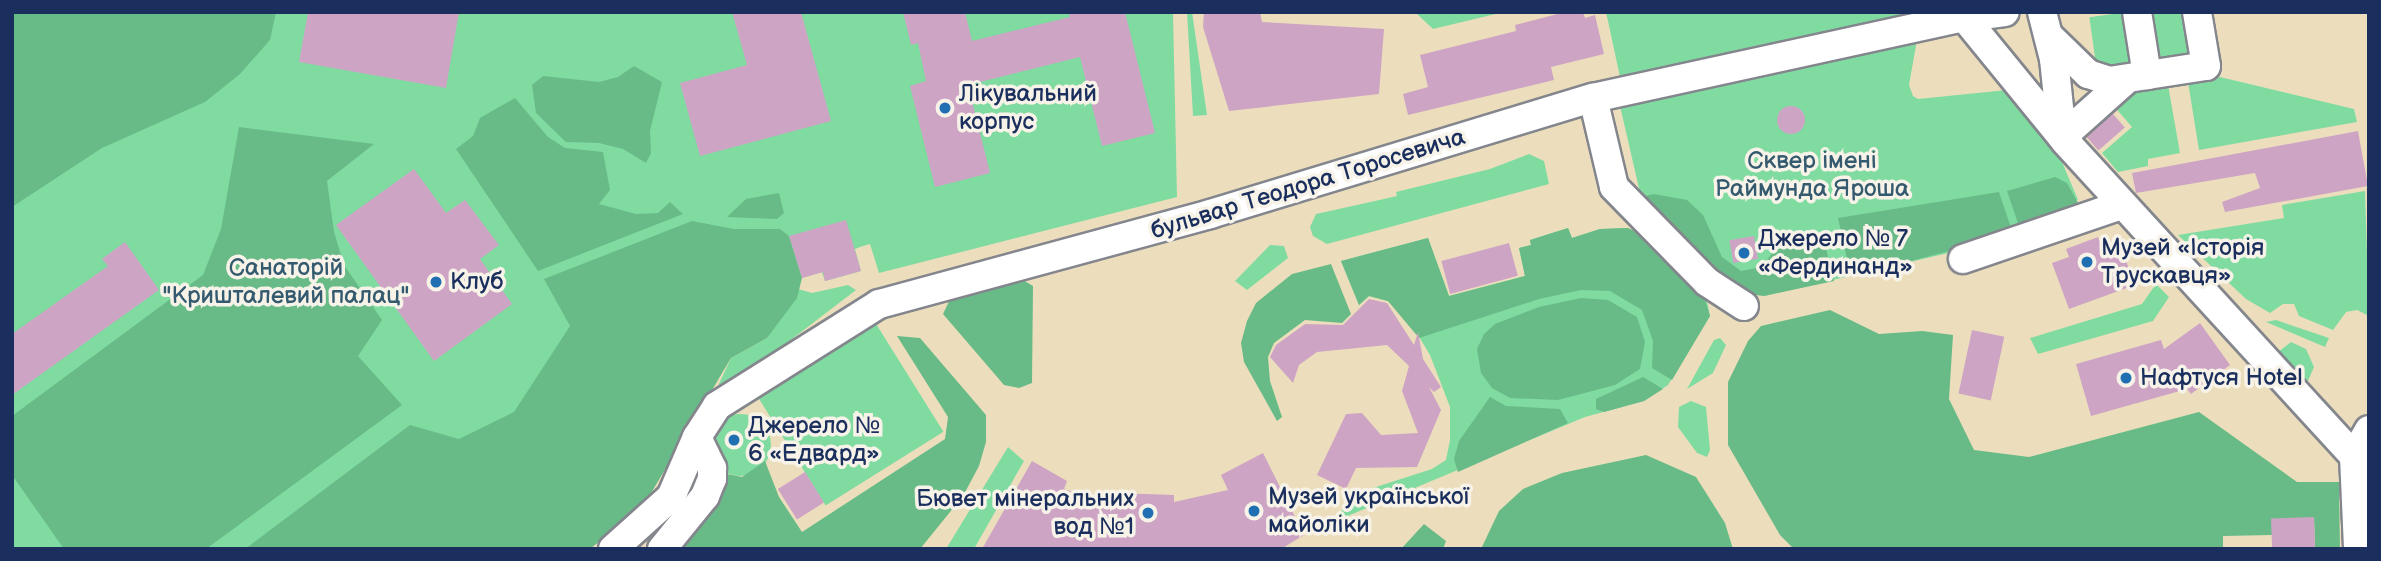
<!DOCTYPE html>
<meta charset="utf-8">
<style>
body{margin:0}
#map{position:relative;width:2381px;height:561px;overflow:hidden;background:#ecdebc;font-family:"Balsamiq Sans",sans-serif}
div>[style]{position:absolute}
.green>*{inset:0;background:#80dba1;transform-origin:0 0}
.round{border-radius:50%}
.forest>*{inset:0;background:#68bb87}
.building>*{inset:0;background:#cea4c4;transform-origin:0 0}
.roads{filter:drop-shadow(2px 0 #84868d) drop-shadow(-2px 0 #84868d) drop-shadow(0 2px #84868d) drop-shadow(0 -2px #84868d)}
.street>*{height:28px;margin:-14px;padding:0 14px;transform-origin:14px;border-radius:14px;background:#fff}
.dots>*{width:19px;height:19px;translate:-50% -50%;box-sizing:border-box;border:4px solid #f7f3e8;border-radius:50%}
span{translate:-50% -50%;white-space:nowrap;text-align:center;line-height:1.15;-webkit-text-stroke:7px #f7f3e8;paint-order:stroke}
.poi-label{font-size:24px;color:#1b2f5e}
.left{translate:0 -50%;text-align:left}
.right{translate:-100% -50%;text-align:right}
.park-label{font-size:24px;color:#345a6f}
.street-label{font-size:24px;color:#1b2f5e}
.frame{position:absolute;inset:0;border:14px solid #1b2f5e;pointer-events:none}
</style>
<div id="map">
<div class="green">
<i style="clip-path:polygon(12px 12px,1173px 12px,1177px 197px,879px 273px,870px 244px,860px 247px,855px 249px,861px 271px,825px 281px,822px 272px,802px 278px,441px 549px,12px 549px)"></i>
<i style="clip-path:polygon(1187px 12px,1192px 12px,1207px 115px,1193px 116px)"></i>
<i style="clip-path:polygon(1415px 12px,1504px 12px,1433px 29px)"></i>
<i style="clip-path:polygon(1606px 12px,1917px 12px,1918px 14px,1620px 77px)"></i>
<i style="left:2127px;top:12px;width:52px;height:38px;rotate:82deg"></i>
<i style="clip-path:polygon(2147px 12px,2184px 12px,2191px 55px,2154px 61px)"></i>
<i style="clip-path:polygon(1917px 40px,1909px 85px,1913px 96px,1918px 99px,2007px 90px,2057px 150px,2078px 200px,1974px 247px,1764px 296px,1641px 197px,1620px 106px)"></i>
<i style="clip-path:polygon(2220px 77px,2354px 109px,2357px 122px,2199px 150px,2188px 82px)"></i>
<i style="clip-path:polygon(2168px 85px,2180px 153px,2148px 159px,2148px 166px,2118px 172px,2102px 153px,2132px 127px,2112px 104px,2126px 91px)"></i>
<i style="clip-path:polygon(1529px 154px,1544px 161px,1549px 184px,1327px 244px,1313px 236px,1310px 227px,1316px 214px,1384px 199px,1397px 196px,1396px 192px,1490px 169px)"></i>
<i style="clip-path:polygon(2365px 191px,2369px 316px,2357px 310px,2346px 312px,2333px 330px,2299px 316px,2294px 304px,2283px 304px,2270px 313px,2246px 299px,2178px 235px,2284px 218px,2282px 205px)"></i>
<i style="clip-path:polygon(1568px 228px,1572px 238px,1600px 229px,1628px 228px,1707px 301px,1710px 316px,1668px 385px,1644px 401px,1585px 417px,1338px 520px,1348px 496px,1432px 469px,1446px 460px,1450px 440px,1450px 407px,1430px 355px,1412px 325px,1388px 301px,1369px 296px,1359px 305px,1341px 261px,1428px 238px,1449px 296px,1525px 276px,1519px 248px,1531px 245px,1530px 240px)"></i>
<i style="clip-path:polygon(1270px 245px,1284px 246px,1288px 258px,1247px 290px,1235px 281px)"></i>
<i style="clip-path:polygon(2156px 284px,2169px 297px,2153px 321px,2038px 354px,2030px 338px,2142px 304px)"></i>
<i style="clip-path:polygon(848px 285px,856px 290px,711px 401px,731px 358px,767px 338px,798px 289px,812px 293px)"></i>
<i style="left:873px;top:319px;width:133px;height:139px;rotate:58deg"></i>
<i style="clip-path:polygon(2276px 320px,2329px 338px,2325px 347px,2266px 322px)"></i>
<i style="clip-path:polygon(1720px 338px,1726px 345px,1713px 373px,1687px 389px,1714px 340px)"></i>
<i style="clip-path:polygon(2291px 342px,2306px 349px,2314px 367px,2304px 390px,2273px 356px)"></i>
<i style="clip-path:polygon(1691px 401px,1706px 407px,1710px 450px,1707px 457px,1697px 453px,1678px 427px,1679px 407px)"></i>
<i class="round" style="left:709px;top:414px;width:62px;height:62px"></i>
<i style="clip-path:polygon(1008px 447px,1024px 461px,974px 549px,946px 549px)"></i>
</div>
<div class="forest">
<i style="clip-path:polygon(12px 12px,276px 12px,270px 40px,240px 74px,205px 102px,102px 148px,12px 207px)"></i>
<i style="clip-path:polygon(634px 66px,662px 82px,650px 131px,651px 153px,646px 163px,623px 149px,599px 143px,566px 142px,536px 113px,532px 85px,543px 76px,599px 82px,618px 77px)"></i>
<i style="clip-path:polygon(515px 98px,548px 137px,565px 148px,603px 152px,610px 190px,599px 204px,636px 214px,658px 213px,670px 202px,683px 214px,538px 271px,456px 149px,473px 136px,480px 118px)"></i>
<i style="clip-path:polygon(239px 127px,374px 144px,327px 181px,334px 232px,344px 265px,382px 320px,358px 356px,402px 405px,206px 549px,64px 549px,12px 475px,12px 416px,203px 275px,221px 229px)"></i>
<i style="clip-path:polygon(2055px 177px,2067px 183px,2083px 212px,2021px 232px,2007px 191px)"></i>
<i style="clip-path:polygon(1999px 192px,2013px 234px,1851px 277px,1838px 218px)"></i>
<i style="clip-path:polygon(779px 193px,784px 213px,777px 219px,727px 217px,746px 199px)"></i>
<i style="clip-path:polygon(1654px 194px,1687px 200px,1703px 215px,1722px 257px,1741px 271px,1762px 267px,1775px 249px,1825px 244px,1834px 281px,1764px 296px,1739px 293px,1721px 282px,1641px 197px)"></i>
<i style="clip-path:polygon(692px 221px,734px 229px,780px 229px,789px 236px,802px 278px,797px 298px,767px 338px,731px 358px,644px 505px,590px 549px,245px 549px,410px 425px,459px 439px,514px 412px,570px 326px,544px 279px)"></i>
<i style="clip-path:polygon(1568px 228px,1572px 238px,1600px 229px,1628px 228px,1650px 238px,1703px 293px,1710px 316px,1672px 380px,1652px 368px,1653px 341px,1642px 310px,1610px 291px,1581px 290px,1539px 299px,1419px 338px,1388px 301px,1369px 296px,1359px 305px,1341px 261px,1428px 238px,1449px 296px,1525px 276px,1519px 248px,1531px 245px,1530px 240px)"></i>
<i style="clip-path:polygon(1331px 264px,1351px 314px,1342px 323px,1305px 320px,1274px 343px,1268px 357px,1270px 381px,1282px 417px,1277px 421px,1244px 362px,1241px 343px,1247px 321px,1256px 303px,1292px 274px)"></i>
<i style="clip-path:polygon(1023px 280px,1033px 286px,1032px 383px,1019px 388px,1004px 385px,943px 314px,951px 297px)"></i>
<i style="clip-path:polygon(1581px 298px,1608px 300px,1637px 317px,1645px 342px,1640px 369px,1615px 385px,1558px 400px,1510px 398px,1492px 388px,1481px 373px,1477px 349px,1484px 334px,1495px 324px,1539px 307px)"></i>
<i style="clip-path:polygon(1830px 310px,1879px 334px,1922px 331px,1953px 335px,1949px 399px,1974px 450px,2029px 457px,2199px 412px,2297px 482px,2339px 482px,2340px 549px,2315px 549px,2314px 517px,2272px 535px,2223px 536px,2223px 549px,1794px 549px,1780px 535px,1728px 445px,1728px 382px,1748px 341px,1761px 326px)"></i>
<i style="clip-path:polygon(897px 336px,920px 338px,986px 415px,986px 442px,979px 466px,963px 496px,920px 549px,671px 549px,721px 473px,742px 477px,765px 461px,779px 497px,802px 532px,945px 439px,948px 417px)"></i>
<i style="clip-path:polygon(1643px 377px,1663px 389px,1644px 401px,1604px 412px,1596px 409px,1596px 399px)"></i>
<i style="clip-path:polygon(1490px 397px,1506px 406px,1560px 409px,1568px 423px,1458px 472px,1454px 459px,1459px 441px)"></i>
<i style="clip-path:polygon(1646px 455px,1696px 477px,1725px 523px,1733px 549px,1481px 549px,1499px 511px,1523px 489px,1562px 473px)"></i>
<i style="clip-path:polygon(1424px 524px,1446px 541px,1443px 549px,1401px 549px)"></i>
</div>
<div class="building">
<i style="clip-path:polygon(308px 12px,459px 12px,446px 88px,299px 62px)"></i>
<i style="clip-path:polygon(732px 12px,801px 12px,831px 121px,700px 156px,680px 83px,747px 65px)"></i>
<i style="clip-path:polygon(903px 12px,965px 12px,972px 41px,1070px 17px,1068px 12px,1125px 12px,1155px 133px,1102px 146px,1080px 57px,968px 85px,990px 173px,935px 187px,910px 86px,926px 81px,918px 43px,911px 45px)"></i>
<i style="clip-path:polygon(1204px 12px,1260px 12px,1262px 22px,1384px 29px,1379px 94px,1229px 111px,1203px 27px)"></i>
<i style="clip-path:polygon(1565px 12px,1583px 12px,1585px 18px,1595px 15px,1604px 54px,1551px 67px,1554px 80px,1408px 115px,1403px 94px,1428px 87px,1420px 55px,1516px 31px,1515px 25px)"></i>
<i class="round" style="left:1777px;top:106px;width:28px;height:28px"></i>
<i style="left:2113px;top:114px;width:18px;height:35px;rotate:49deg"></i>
<i style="clip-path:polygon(2358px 131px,2368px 186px,2225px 212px,2222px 202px,2260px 188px,2255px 173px,2136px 193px,2132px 173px)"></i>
<i style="clip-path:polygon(414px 169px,446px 213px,465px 200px,499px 245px,480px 259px,512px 304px,434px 361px,336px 225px)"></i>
<i style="clip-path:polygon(846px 220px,861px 271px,825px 281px,823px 272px,802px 278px,789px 236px)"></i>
<i style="left:1754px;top:236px;width:23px;height:25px;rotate:80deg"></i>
<i style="clip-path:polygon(2098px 237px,2101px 245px,2118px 239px,2135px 285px,2069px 309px,2052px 263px,2069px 257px,2066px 249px)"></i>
<i style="clip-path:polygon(125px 242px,159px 290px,12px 395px,12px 334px,108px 266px,102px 259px)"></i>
<i style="left:1509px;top:243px;width:34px;height:70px;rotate:75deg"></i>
<i style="clip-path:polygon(1369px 299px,1387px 303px,1414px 345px,1418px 332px,1423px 359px,1441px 387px,1434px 392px,1429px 387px,1441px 410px,1417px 467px,1356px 468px,1346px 489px,1317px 475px,1346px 414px,1362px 413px,1381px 435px,1418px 433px,1402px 391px,1409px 366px,1387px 345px,1317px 352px,1299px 365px,1293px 383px,1270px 357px,1276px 345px,1305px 324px,1343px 325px)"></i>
<i style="clip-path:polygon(2200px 323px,2230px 365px,2191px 394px,2187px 389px,2091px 416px,2076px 364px,2161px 340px,2164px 349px)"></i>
<i style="left:1972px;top:330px;width:33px;height:65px;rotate:12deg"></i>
<i style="clip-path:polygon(1263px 453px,1304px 535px,1281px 549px,982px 549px,1032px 461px,1067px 481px,1064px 489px,1094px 499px,1116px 500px,1116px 493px,1174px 495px,1174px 502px,1228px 490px,1221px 475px)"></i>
<i style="left:805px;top:472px;width:36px;height:32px;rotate:58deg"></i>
<i style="left:2314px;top:517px;width:32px;height:43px;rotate:88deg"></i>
</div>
<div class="roads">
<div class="street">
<i style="left:1960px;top:12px;width:168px;rotate:50.8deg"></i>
<i style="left:2066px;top:142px;width:426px;rotate:47.5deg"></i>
<i style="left:2042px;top:12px;width:49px;rotate:75.7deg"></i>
<i style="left:2054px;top:59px;width:78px;rotate:84.1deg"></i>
<i style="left:2137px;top:12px;width:64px;rotate:81deg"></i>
<i style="left:2050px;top:37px;width:53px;rotate:44.2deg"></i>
<i style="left:2088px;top:74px;width:22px;rotate:18deg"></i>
<i style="left:2109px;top:81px;width:98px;rotate:-8.8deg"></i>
<i style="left:2206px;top:66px;width:55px;rotate:-99.5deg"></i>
<i style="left:1593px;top:98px;width:91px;rotate:76.7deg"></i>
<i style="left:1614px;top:187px;width:133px;rotate:45.6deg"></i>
<i style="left:1707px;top:282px;width:44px;rotate:33deg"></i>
<i style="left:2062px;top:137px;width:87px;rotate:-41.7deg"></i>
<i style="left:1963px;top:259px;width:168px;rotate:-18.8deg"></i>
<i style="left:2354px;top:456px;width:93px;rotate:87.5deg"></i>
<i style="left:2354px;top:456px;width:30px;rotate:-60deg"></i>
<i style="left:613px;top:549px;width:78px;rotate:-41.9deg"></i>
<i style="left:671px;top:497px;width:65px;rotate:-66.6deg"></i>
<i style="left:697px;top:437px;width:37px;rotate:-57deg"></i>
<i style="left:717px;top:406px;width:191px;rotate:-32.2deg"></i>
<i style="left:879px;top:304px;width:343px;rotate:-15.2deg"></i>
<i style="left:1210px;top:214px;width:400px;rotate:-16.9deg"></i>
<i style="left:1593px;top:98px;width:377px;rotate:-12.3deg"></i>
<i style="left:1961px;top:18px;width:44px;rotate:-7.8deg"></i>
<i style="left:662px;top:549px;width:68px;rotate:-50.9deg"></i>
<i style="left:705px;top:496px;width:18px;rotate:-68deg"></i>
<i style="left:712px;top:479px;width:11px;rotate:-90deg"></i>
<i style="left:712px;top:468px;width:34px;rotate:-116deg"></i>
</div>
</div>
<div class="dots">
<i style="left:945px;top:108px;background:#1f6fb2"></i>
<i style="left:1744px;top:253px;background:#1f6fb2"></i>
<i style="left:2087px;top:262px;background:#1f6fb2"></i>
<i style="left:436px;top:282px;background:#1f6fb2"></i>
<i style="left:2126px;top:378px;background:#1f6fb2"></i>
<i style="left:734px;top:440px;background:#1f6fb2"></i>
<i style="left:1254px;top:511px;background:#1f6fb2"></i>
<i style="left:1148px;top:513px;background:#1f6fb2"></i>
</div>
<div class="poi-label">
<span class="left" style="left:959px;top:108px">Лікувальний<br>корпус</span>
<span class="left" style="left:1758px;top:253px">Джерело № 7<br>«Фердинанд»</span>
<span class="left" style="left:2101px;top:262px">Музей «Історія<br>Трускавця»</span>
<span class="left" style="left:450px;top:282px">Клуб</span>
<span class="left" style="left:2140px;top:378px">Нафтуся Hotel</span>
<span class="left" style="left:748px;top:440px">Джерело №<br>6 «Едвард»</span>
<span class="left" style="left:1268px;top:511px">Музей української<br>майоліки</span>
<span class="right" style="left:1134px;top:513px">Бювет мінеральних<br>вод №1</span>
</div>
<div class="park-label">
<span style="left:1812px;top:175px">Сквер імені<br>Раймунда Яроша</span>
<span style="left:286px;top:282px">Санаторій<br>"Кришталевий палац"</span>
</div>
<div class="street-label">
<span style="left:1308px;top:184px;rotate:-17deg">бульвар Теодора Торосевича</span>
</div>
<div class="frame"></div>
</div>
